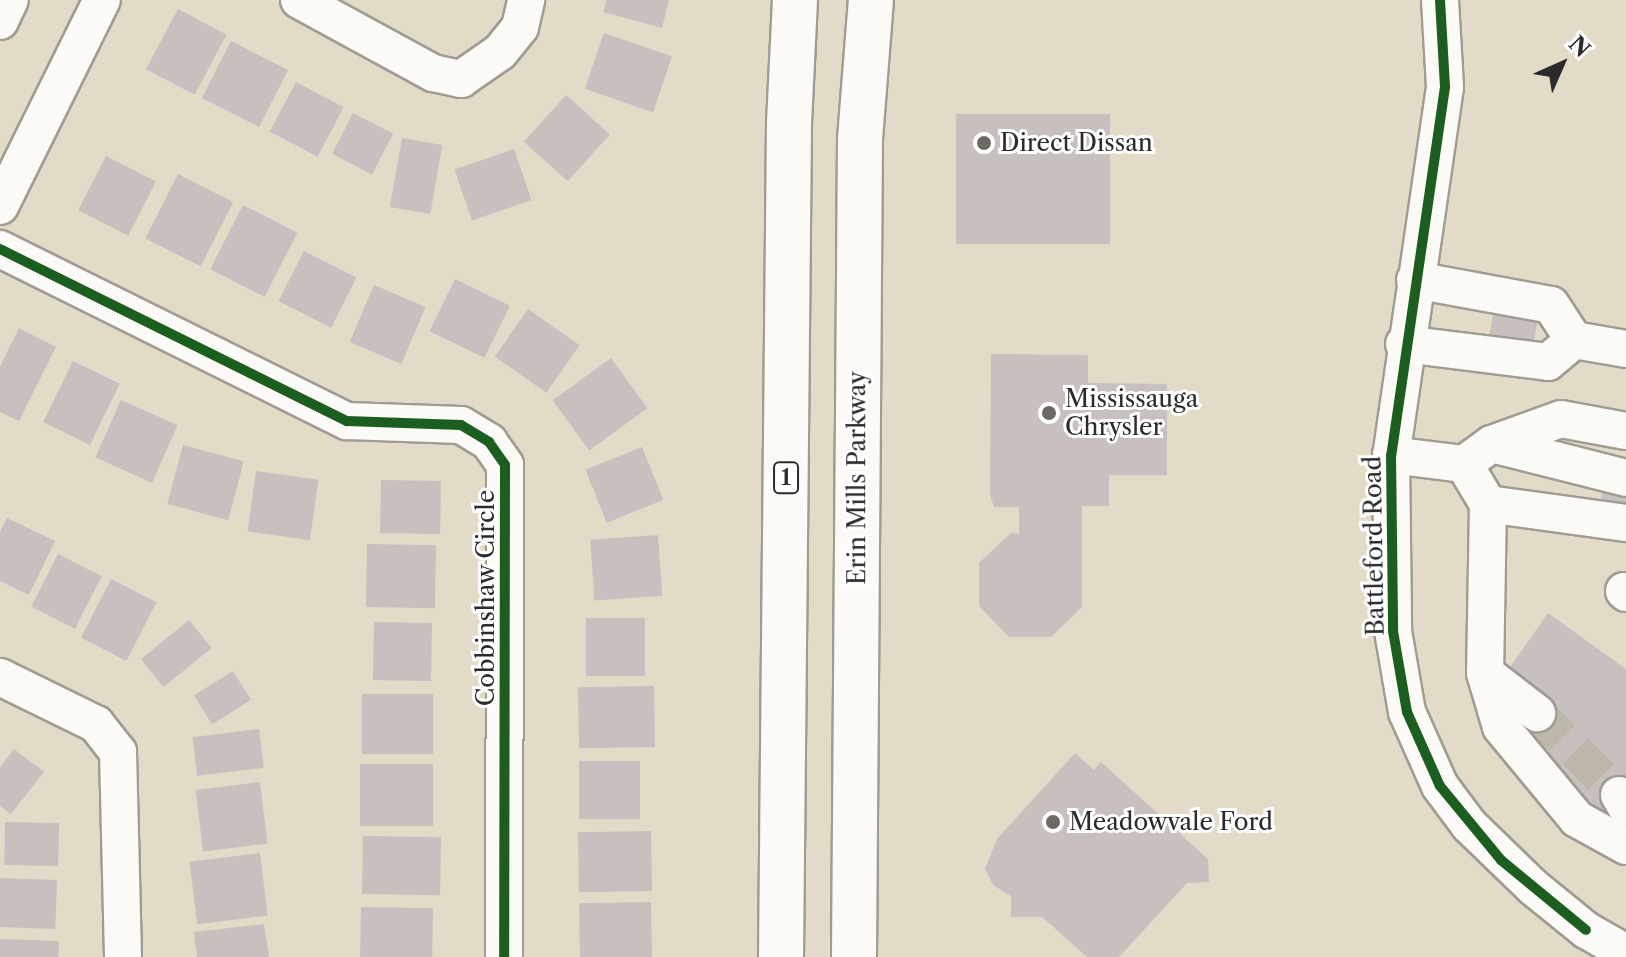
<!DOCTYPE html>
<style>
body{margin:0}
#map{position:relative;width:1626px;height:957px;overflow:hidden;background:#e2dbc8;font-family:"Libre Caslon Text",serif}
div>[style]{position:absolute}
.building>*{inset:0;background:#c8bfbf;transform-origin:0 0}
.minor-tunnel>*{height:36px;margin-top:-18px;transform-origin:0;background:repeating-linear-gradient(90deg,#bdb8a9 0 36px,transparent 0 54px)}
.roads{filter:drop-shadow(2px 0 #9f9c91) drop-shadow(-2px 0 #9f9c91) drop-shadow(0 2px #9f9c91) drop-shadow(0 -2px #9f9c91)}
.minor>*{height:36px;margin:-18px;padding:0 18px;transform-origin:18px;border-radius:18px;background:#fbfaf7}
.major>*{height:44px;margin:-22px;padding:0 22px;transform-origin:22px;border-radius:22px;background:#fbfaf7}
.cycleway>*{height:10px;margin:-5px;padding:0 5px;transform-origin:5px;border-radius:5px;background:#1b5e20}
.dots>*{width:22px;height:22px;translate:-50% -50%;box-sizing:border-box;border:4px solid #fff;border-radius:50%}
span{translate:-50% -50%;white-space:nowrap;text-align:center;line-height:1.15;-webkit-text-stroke:6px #fff;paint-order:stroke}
.shield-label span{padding:2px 6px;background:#fff;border:2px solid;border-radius:6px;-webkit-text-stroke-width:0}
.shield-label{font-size:22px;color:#2b2b2b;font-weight:700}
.poi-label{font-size:24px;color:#2b2b2b}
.left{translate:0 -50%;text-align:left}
.street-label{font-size:24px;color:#2b2b2b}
.north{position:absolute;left:1522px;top:24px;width:80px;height:80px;-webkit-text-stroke:6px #fff;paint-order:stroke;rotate:45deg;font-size:22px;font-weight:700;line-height:32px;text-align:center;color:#2b2b2b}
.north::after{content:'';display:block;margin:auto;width:28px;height:36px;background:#2b2b2b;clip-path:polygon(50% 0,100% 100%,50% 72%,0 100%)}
</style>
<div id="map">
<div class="building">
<i style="clip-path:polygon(607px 0,669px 0,662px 28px,603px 12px)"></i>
<i style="left:178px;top:9px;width:55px;height:68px;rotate:28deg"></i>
<i style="left:604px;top:33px;width:72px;height:59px;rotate:19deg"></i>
<i style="left:231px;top:41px;width:64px;height:64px;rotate:27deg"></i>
<i style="left:296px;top:82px;width:54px;height:56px;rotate:28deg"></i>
<i style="left:566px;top:95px;width:59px;height:63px;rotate:42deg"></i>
<i style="left:353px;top:113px;width:45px;height:46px;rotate:27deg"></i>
<i style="left:956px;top:114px;width:154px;height:130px"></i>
<i style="left:402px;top:138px;width:41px;height:70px;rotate:10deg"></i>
<i style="left:514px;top:149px;width:54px;height:63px;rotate:71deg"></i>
<i style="left:106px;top:156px;width:56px;height:61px;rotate:27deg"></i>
<i style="left:178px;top:174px;width:62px;height:72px;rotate:27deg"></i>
<i style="left:243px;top:205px;width:61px;height:72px;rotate:27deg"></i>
<i style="left:304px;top:251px;width:59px;height:56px;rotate:27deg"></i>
<i style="left:455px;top:279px;width:61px;height:58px;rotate:26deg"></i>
<i style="left:374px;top:285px;width:56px;height:62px;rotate:23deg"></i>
<i style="left:528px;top:309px;width:63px;height:58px;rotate:35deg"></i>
<i style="left:1493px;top:314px;width:45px;height:21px;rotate:9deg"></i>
<i style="clip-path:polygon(19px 328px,56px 347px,19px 421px,0 412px,0 367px)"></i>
<i style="clip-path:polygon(991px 354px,1088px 355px,1088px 383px,1167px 384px,1167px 475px,1109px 475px,1109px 506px,1082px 506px,1082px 607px,1051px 637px,1009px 637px,979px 606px,979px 563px,1011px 533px,1019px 534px,1019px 507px,994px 507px,990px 495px)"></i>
<i style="left:611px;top:358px;width:62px;height:72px;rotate:54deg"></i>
<i style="left:73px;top:361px;width:52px;height:68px;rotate:26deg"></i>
<i style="left:121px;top:400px;width:62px;height:63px;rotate:24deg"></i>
<i style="left:183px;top:445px;width:63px;height:61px;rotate:15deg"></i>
<i style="left:642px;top:447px;width:57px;height:61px;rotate:68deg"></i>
<i style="left:256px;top:471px;width:63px;height:61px;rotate:8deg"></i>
<i style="left:381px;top:480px;width:60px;height:53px;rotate:1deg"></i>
<i style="clip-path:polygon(1604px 483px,1626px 491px,1626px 513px,1599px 509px)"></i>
<i style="clip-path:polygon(7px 518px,55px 541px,29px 595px,0 581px,0 532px)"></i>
<i style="left:658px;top:535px;width:61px;height:68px;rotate:86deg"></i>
<i style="left:367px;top:544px;width:69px;height:63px;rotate:1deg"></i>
<i style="left:58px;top:554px;width:49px;height:59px;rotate:27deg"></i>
<i style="left:111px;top:579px;width:51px;height:66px;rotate:27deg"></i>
<i style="clip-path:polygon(1548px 613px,1626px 669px,1626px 786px,1603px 818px,1571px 797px,1539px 756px,1527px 726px,1548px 698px,1508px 670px)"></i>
<i style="left:645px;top:618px;width:58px;height:59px;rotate:90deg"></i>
<i style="left:189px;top:620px;width:36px;height:62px;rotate:51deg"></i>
<i style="left:374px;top:622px;width:58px;height:58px;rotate:1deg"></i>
<i style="left:233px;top:671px;width:34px;height:46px;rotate:58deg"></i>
<i style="left:654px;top:686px;width:61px;height:76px;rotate:89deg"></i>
<i style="left:362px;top:694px;width:71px;height:60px"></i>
<i style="left:259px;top:729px;width:39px;height:67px;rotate:83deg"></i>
<i style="clip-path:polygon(14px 749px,44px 772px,11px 814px,0 806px,0 767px)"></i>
<i style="clip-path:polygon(1075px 753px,1094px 770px,1101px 762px,1208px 859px,1209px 882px,1187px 883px,1119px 957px,1087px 957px,1042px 917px,1011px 917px,1011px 896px,993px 885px,985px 869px,997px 839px)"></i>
<i style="left:579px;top:761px;width:61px;height:58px"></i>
<i style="left:360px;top:764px;width:73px;height:62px"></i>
<i style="left:260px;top:782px;width:62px;height:65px;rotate:83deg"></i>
<i style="left:5px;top:822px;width:54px;height:43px;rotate:1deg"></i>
<i style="left:651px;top:831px;width:60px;height:73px;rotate:89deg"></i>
<i style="left:363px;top:836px;width:78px;height:58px;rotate:1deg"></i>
<i style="left:260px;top:853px;width:63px;height:71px;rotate:83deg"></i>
<i style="left:0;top:878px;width:57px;height:49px;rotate:2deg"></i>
<i style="left:651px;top:902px;width:55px;height:72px;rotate:89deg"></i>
<i style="left:361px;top:907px;width:72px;height:50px;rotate:1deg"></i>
<i style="clip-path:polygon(264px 924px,269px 957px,197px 957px,194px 932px)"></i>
<i style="left:0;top:939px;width:59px;height:18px;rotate:2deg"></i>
</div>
<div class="minor-tunnel">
<i style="left:1537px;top:713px;width:116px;rotate:45deg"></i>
</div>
<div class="roads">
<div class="minor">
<i style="left:299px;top:0;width:153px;rotate:28.6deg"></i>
<i style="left:433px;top:73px;width:29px;rotate:12deg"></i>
<i style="left:461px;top:79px;width:47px;rotate:-34.7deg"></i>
<i style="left:500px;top:52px;width:32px;rotate:-51deg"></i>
<i style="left:520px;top:27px;width:28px;rotate:-77deg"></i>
<i style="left:1440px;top:0;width:87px;rotate:86.7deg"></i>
<i style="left:1445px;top:87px;width:372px;rotate:98.3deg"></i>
<i style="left:1391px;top:455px;width:176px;rotate:89.3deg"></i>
<i style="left:1393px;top:631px;width:82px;rotate:80.2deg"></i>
<i style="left:1407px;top:712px;width:81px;rotate:66deg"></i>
<i style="left:1440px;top:786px;width:49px;rotate:53.4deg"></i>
<i style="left:1469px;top:825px;width:89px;rotate:44.1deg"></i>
<i style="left:1533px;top:887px;width:68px;rotate:39.1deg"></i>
<i style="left:1586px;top:930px;width:46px;rotate:29.9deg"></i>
<i style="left:0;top:21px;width:23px;rotate:-65deg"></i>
<i style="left:0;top:206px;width:230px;rotate:-63.7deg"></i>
<i style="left:0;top:249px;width:387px;rotate:26.4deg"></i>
<i style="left:347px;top:421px;width:114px;rotate:2deg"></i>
<i style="left:461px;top:425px;width:33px;rotate:31deg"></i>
<i style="left:489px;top:442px;width:28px;rotate:55deg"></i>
<i style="left:505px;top:465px;width:492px;rotate:90.1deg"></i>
<i style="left:1415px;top:280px;width:138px;rotate:10.4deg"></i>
<i style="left:1551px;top:305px;width:42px;rotate:56.7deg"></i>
<i style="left:1574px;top:340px;width:53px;rotate:9.8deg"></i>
<i style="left:1404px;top:344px;width:145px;rotate:7.1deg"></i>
<i style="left:1548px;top:362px;width:34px;rotate:-40deg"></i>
<i style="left:1492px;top:444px;width:138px;rotate:14.2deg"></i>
<i style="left:1391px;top:455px;width:74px;rotate:7deg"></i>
<i style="left:1464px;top:464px;width:34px;rotate:-36deg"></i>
<i style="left:1492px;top:444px;width:73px;rotate:-19.9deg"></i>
<i style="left:1561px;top:419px;width:66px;rotate:10.5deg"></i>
<i style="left:1464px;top:464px;width:47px;rotate:59deg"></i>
<i style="left:1488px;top:504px;width:169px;rotate:91deg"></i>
<i style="left:1485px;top:673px;width:56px;rotate:73.5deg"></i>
<i style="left:1501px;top:727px;width:119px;rotate:50.4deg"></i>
<i style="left:1577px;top:819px;width:56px;rotate:28.9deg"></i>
<i style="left:1488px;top:504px;width:139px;rotate:7.8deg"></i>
<i style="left:1624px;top:591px;width:3px;rotate:45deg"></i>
<i style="left:1485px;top:673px;width:66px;rotate:37.6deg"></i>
<i style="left:0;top:677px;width:107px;rotate:26.1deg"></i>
<i style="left:96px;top:724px;width:36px;rotate:52deg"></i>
<i style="left:118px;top:752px;width:205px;rotate:88.6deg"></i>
<i style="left:1619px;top:795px;width:14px;rotate:60deg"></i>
</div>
<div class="major">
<i style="left:781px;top:957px;width:834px;rotate:-89.45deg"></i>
<i style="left:789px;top:123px;width:123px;rotate:-87.2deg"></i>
<i style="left:854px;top:957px;width:818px;rotate:-89.58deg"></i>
<i style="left:860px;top:139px;width:139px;rotate:-85.5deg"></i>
</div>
</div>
<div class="cycleway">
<i style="left:1440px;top:0;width:87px;rotate:86.7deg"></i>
<i style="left:1445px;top:87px;width:372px;rotate:98.3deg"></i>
<i style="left:1391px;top:455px;width:176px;rotate:89.3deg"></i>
<i style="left:1393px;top:631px;width:82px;rotate:80.2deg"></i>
<i style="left:1407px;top:712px;width:81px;rotate:66deg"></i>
<i style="left:1440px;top:786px;width:96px;rotate:50.5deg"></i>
<i style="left:1501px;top:860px;width:110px;rotate:39.5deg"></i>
<i style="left:0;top:249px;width:387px;rotate:26.4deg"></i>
<i style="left:347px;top:421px;width:114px;rotate:2deg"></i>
<i style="left:461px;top:425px;width:33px;rotate:31deg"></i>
<i style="left:489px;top:442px;width:28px;rotate:55deg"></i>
<i style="left:505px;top:465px;width:492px;rotate:90.1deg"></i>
</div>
<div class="dots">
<i style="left:984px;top:143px;background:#6b6962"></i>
<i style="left:1049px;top:413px;background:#6b6962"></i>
<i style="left:1053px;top:822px;background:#6b6962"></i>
</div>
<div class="shield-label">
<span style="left:786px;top:478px">1</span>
</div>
<div class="poi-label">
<span class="left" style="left:1000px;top:143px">Direct Dissan</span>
<span class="left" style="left:1065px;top:413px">Mississauga<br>Chrysler</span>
<span class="left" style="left:1069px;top:822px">Meadowvale Ford</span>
</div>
<div class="street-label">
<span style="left:857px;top:478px;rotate:-90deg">Erin Mills Parkway</span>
<span style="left:1374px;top:546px;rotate:-91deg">Battleford Road</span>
<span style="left:486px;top:598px;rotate:-90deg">Cobbinshaw Circle</span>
</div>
<div class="north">N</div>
</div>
